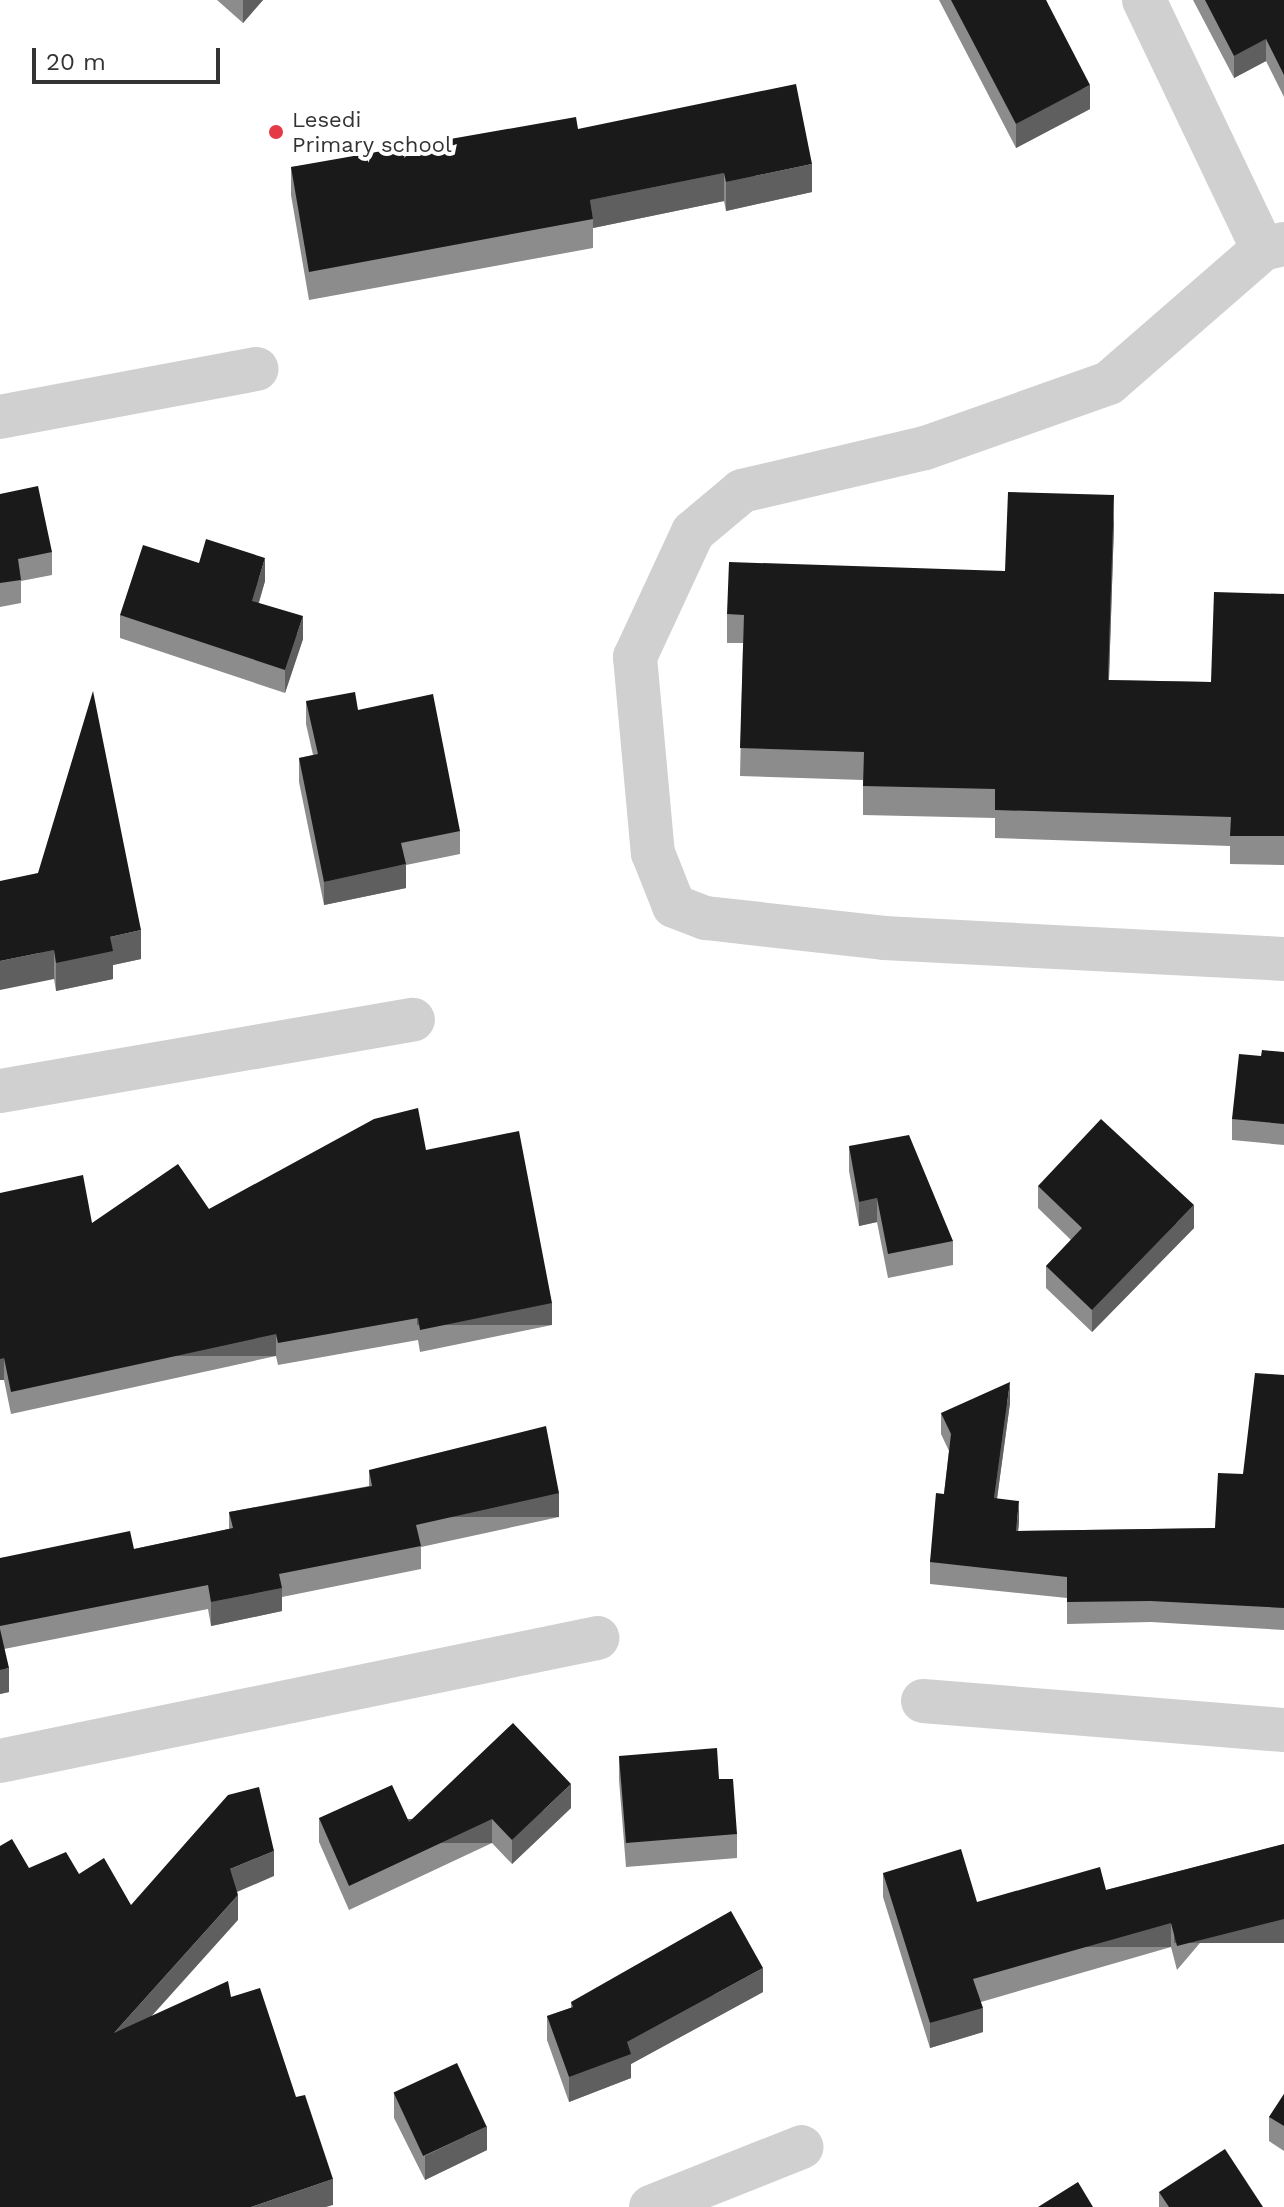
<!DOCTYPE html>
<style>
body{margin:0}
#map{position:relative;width:1284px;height:2207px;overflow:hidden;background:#fff;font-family:"Work Sans",sans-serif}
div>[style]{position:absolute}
.street>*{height:44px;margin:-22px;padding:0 22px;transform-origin:22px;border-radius:22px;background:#d0d0d0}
.wall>*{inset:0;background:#8c8c8c}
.shaded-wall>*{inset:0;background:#5f5f5f;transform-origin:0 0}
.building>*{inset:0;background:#1a1a1a;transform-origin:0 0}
.dots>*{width:22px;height:22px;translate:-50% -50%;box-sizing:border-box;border:4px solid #fff;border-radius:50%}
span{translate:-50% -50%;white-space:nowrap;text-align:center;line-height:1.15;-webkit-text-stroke:8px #fff;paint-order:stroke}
.poi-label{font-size:22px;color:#333}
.left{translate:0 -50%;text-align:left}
.scale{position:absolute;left:32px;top:48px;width:188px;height:36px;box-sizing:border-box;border:4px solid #333;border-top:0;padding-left:10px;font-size:24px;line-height:28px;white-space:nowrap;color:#333;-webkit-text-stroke:6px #fff;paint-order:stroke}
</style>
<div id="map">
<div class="street">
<i style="left:1144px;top:0;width:276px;rotate:64.5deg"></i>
<i style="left:1284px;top:244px;width:22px;rotate:167deg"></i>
<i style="left:1263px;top:249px;width:204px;rotate:139deg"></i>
<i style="left:1109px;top:383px;width:195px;rotate:160.5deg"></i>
<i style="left:925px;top:448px;width:188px;rotate:166.8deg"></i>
<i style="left:742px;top:491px;width:64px;rotate:140.1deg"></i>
<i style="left:693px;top:532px;width:138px;rotate:114.9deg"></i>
<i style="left:635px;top:657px;width:197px;rotate:84.8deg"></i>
<i style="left:653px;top:853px;width:57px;rotate:68.4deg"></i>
<i style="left:674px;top:906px;width:34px;rotate:21deg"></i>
<i style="left:706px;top:918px;width:179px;rotate:6.4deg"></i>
<i style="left:884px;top:938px;width:401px;rotate:3deg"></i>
<i style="left:0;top:417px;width:261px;rotate:-10.6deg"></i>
<i style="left:0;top:1091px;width:419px;rotate:-9.8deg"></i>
<i style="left:923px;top:1701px;width:362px;rotate:4.6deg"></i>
<i style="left:0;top:1761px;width:610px;rotate:-11.64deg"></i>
<i style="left:651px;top:2207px;width:162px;rotate:-21.7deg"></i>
</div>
<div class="wall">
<i style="clip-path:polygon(217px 0,263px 0,243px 23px)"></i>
<i style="clip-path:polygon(939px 0,1046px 0,1090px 109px,1016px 148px)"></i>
<i style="clip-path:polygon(1193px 0,1284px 0,1284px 97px,1266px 61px,1234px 78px)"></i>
<i style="clip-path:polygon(578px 129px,812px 192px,726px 211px,724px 201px,593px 228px,593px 248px,309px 300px,291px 195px,291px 167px)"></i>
<i style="clip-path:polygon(0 494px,52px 552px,52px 575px,21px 581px,21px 603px,0 607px)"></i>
<i style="clip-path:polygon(1114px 524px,1109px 680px,1211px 682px,1284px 594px,1284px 865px,1230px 864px,1230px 846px,995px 838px,995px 818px,863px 815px,863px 780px,740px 776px,743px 643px,727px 643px,727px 614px,1005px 571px)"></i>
<i style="clip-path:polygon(199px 563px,265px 581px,259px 603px,303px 639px,285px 693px,120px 638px,120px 615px)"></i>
<i style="clip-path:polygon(306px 701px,358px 710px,460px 831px,460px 854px,406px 865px,406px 888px,324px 905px,299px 782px,299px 758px,313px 755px,306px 724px)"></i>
<i style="clip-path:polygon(0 881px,141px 959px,113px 965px,113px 979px,56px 991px,54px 979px)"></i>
<i style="clip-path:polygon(1284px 1052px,1284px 1145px,1232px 1140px,1232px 1119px,1261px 1056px)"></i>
<i style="clip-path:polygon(849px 1146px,953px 1241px,953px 1265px,888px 1278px,877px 1222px,859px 1226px,849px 1171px)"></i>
<i style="clip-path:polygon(426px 1150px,552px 1325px,420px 1352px,418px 1340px,278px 1365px,276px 1356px,11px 1414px,4px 1380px,0 1193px,92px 1223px,209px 1209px)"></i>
<i style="clip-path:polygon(1038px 1186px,1194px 1228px,1092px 1332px,1046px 1288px,1046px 1266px,1071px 1240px,1038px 1208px)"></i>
<i style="clip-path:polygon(1284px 1375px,1284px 1630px,1151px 1622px,1067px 1624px,1067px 1598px,930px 1584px,930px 1562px,944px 1494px,949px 1451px,941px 1434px,941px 1413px,1010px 1403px,997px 1499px,1019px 1522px,1018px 1531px,1215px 1528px,1243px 1474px)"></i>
<i style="clip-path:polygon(369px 1470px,559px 1517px,421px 1547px,421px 1569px,282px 1597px,282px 1611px,211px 1626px,208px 1609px,4px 1649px,9px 1692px,0 1694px,0 1558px,134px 1549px,229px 1529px,229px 1512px,369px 1486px)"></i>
<i style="clip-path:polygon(619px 1756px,719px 1779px,737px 1834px,737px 1858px,626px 1867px,619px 1780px)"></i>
<i style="clip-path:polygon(571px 1808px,512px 1864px,492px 1843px,349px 1910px,319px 1842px,319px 1818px,409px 1822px)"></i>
<i style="clip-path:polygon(1284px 1844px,1177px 1970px,1171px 1947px,981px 2002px,983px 2032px,930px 2048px,883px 1897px,883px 1873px,977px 1902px,1106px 1890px)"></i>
<i style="clip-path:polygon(763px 1992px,631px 2064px,631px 2078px,569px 2102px,547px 2040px,547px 2016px,571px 2008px,571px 2002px)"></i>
<i style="clip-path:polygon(394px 2093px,487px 2150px,425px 2180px,394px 2118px)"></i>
<i style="clip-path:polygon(1284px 2094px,1284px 2151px,1269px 2141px,1269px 2117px)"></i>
<i style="clip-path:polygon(1159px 2192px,1263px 2207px,1159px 2207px)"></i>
</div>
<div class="shaded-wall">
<i style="clip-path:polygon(243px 0,263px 0,243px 23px)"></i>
<i style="clip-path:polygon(1266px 39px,1266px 61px,1234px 78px,1234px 56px)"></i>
<i style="clip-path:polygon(1090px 85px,1090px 109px,1016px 148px,1016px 124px)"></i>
<i style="clip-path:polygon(812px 164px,812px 192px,726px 211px,726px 182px)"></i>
<i style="clip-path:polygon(724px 173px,724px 201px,593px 228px,593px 219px,590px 200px)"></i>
<i style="clip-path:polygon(1114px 495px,1114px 524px,1108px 708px,1108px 680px)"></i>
<i style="clip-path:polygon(265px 558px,265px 581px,252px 624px,252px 601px)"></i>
<i style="clip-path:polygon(303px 616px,303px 639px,285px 693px,285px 670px)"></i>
<i style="clip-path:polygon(406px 864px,406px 888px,324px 905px,324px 882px)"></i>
<i style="clip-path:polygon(141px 930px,141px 959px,113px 965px,113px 979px,56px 991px,56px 963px,110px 937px)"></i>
<i style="clip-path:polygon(54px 950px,54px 979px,0 990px,0 961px)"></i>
<i style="clip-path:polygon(877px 1198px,877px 1222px,859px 1226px,859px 1202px)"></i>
<i style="clip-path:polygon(1194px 1205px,1194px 1228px,1092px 1332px,1092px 1310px)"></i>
<i style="left:552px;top:1303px;width:22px;height:135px;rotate:90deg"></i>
<i style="left:276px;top:1334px;width:22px;height:271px;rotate:90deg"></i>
<i style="left:4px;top:1358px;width:22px;height:4px;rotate:90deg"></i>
<i style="clip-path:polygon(1010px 1382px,1010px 1403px,994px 1520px,994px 1498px)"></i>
<i style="left:559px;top:1493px;width:24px;height:147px;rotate:90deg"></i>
<i style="clip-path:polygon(1019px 1501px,1019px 1522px,1016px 1552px,1016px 1531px)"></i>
<i style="clip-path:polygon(282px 1588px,282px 1611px,211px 1626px,211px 1602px)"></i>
<i style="clip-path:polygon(9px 1668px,9px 1692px,0 1694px,0 1670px)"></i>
<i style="clip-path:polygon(571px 1784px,571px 1808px,512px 1864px,512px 1840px)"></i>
<i style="left:492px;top:1819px;width:24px;height:158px;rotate:90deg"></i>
<i style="clip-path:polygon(274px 1851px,274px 1876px,230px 1895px,230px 1869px)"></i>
<i style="clip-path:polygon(238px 1895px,238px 1920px,114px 2058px,114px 2033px)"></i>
<i style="left:1284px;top:1919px;width:24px;height:110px;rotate:90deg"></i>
<i style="left:1171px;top:1923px;width:24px;height:206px;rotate:90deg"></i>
<i style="clip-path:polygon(763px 1968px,763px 1992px,631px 2064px,631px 2078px,569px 2102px,569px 2077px,627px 2042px)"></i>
<i style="clip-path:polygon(983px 2008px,983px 2032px,930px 2048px,930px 2023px)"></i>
<i style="clip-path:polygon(487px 2126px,487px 2150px,425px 2180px,425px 2156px)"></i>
<i style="clip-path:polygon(333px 2179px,333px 2205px,326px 2207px,251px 2207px)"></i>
</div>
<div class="building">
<i style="clip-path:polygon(951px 0,1046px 0,1090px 85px,1016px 124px)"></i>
<i style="clip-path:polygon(1205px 0,1284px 0,1284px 75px,1266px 39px,1234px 56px)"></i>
<i style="clip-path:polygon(796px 84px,812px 164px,726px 182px,724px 173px,590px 200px,593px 219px,309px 272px,291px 167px,576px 117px,578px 129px)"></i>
<i style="clip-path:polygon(38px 486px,52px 552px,18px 559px,21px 580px,0 583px,0 494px)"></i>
<i style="clip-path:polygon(1008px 492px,1114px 495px,1108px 680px,1211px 682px,1214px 592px,1284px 594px,1284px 836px,1230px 836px,1231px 817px,995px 810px,995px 789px,863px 786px,864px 752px,740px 748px,744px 615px,727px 614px,729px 562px,1005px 571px)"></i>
<i style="clip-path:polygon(206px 539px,265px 558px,252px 601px,303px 616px,285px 670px,120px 615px,143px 545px,199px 563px)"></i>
<i style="clip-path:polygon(93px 691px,141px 930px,110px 937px,113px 951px,56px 963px,54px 950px,0 961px,0 881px,38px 873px)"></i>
<i style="clip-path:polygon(355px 692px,358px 710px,433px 694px,460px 831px,401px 843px,406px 864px,324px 882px,299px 758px,318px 754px,306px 701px)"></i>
<i style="clip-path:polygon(1262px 1050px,1284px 1052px,1284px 1124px,1232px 1119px,1239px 1054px,1261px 1056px)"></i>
<i style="clip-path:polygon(418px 1108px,426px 1150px,519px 1131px,552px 1303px,420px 1330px,418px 1318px,278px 1343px,276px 1334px,11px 1392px,4px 1358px,0 1359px,0 1193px,83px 1175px,92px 1223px,178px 1164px,209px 1209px,374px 1119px)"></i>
<i style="clip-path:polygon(1101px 1119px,1194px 1205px,1092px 1310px,1046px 1266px,1082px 1228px,1038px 1186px)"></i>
<i style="clip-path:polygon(909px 1135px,953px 1241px,888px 1254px,877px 1198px,859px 1202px,849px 1146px)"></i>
<i style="clip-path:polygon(1255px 1373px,1284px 1375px,1284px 1608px,1151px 1601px,1067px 1602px,1067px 1577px,930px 1562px,936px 1493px,944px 1494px,951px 1434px,941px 1413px,1010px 1382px,994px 1498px,1019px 1501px,1016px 1531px,1215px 1528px,1218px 1473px,1243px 1474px)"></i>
<i style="clip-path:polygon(546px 1426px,559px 1493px,416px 1525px,421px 1546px,279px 1574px,282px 1588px,211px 1602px,208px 1585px,0 1626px,0 1558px,130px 1531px,134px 1549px,233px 1528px,229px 1512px,372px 1486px,369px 1470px)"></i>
<i style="clip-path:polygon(0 1629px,9px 1668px,0 1670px)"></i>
<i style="clip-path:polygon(513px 1723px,571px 1784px,512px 1840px,492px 1819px,349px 1886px,319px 1818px,392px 1785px,409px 1822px)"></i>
<i style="clip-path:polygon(717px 1748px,719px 1779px,733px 1779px,737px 1834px,626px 1843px,619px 1756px)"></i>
<i style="clip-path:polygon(259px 1787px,274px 1851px,230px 1869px,238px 1895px,114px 2033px,228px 1981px,231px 1997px,260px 1988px,296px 2097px,305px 2095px,333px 2179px,251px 2207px,0 2207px,0 1846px,12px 1839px,29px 1868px,66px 1852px,79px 1874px,104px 1858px,131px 1905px,228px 1795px)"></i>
<i style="clip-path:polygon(1284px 1844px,1284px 1919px,1177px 1946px,1171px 1923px,973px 1979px,983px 2008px,930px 2023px,883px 1873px,961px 1849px,977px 1902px,1100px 1867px,1106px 1890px)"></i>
<i style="clip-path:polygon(731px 1911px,763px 1968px,627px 2042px,631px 2054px,569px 2077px,547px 2016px,573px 2007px,571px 2002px)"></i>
<i style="left:457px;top:2063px;width:70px;height:70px;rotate:65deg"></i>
<i style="clip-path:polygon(1284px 2094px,1284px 2126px,1269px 2117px)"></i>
<i style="clip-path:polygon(1225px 2149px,1263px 2207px,1169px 2207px,1159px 2192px)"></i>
<i style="clip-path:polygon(1078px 2182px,1093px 2207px,1038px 2207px)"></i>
</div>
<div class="dots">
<i style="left:276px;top:132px;background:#e63946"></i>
</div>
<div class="poi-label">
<span class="left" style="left:292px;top:132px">Lesedi<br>Primary school</span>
</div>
<div class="scale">20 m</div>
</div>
